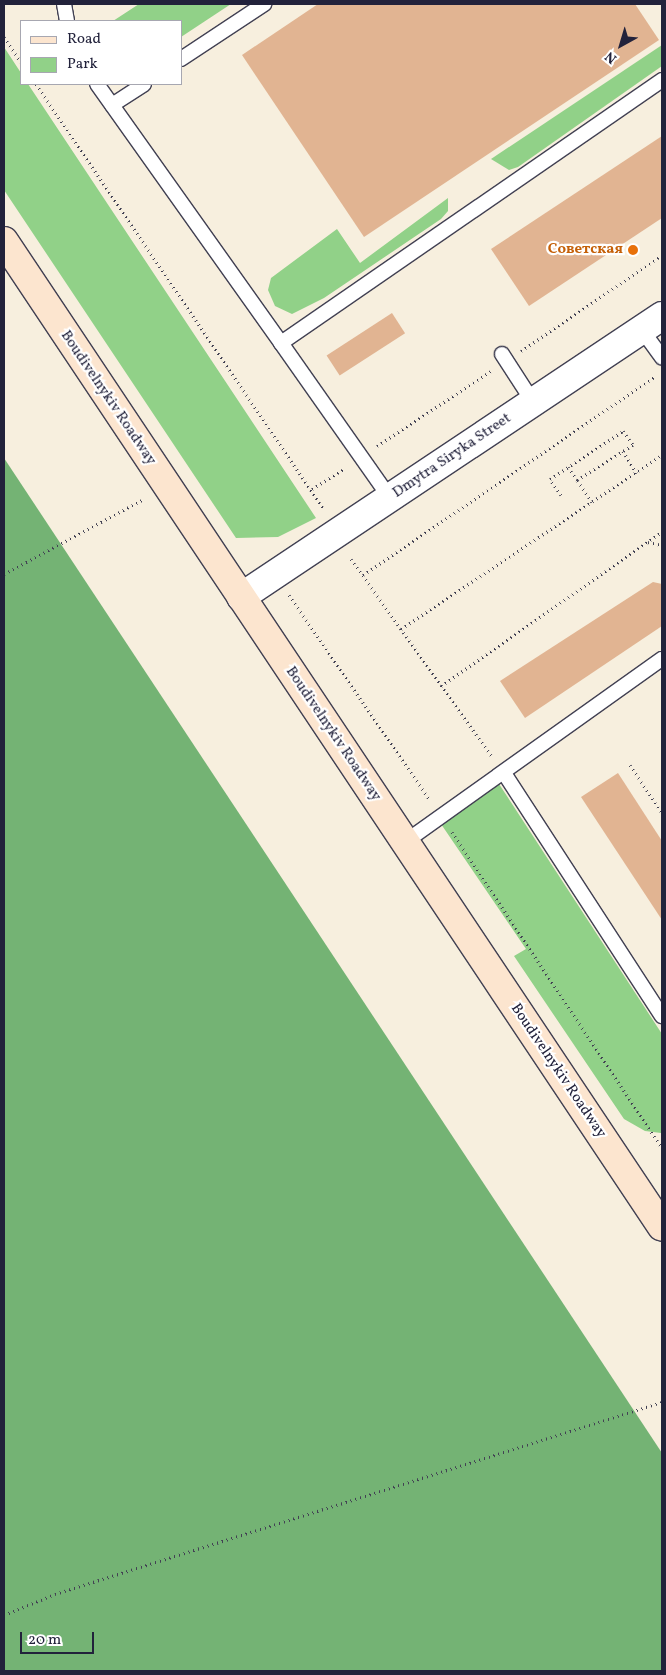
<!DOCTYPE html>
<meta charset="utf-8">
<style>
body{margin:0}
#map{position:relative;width:666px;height:1675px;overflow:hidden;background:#f7efde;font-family:Vollkorn,serif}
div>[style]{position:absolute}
.green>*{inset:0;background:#91d188}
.forest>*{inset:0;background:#74b374}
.building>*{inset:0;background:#e1b492;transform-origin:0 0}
.path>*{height:3px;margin-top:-1.5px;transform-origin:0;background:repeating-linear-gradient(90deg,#424153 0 1px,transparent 0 5px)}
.roads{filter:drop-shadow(1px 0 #424153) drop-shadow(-1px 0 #424153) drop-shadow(0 1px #424153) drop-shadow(0 -1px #424153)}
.service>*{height:14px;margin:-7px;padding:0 7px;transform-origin:7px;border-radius:7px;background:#fff}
.tertiary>*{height:28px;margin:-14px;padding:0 14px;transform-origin:14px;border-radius:14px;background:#fff}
.secondary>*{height:28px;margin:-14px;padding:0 14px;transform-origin:14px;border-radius:14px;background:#fce5cf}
.dots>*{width:14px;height:14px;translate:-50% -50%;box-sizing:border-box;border:2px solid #fff;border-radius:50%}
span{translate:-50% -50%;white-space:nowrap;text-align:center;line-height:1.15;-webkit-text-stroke:4.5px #fff;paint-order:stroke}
.food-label{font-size:15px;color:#c56008;font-weight:700}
.right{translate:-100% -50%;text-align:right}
.street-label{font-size:15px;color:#22223b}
.frame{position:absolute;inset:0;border:5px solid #22223b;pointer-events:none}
.legend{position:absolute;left:20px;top:20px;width:162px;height:65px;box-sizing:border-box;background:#fff;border:1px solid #a7a7b1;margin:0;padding:6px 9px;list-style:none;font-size:15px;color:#22223b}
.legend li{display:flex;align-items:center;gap:10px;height:25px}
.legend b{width:25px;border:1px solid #a7a7b1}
.north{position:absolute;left:596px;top:20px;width:50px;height:50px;-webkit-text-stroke:4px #fff;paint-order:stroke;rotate:219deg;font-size:14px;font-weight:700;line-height:20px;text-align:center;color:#22223b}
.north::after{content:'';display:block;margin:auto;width:18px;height:22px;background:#22223b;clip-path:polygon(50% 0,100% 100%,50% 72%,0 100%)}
.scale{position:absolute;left:20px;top:1632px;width:74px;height:22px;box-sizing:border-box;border:2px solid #22223b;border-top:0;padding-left:6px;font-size:15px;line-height:18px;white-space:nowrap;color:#22223b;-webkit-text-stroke:4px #fff;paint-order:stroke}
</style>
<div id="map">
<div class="green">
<i style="clip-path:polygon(139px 4px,231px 4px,181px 37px,181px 21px,113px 21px)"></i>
<i style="clip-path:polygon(662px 45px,662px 66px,518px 167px,509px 170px,491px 159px)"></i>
<i style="clip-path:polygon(4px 47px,21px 73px,21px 84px,28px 84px,316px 518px,278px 537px,236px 538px,4px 190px)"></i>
<i style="clip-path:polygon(448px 198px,448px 211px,441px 219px,324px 298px,292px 314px,275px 306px,268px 290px,271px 278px,337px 229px,360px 263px)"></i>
<i style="clip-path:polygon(499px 784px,662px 1034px,661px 1133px,645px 1131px,624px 1119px,514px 956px,526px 949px,441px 824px)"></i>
</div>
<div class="forest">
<i style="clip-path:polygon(4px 458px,662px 1453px,662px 1671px,4px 1671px)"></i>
</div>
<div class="building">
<i style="clip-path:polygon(318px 4px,635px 4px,659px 40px,364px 237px,242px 55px)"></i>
<i style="clip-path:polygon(662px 136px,662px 218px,529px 306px,491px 249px)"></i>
<i style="left:392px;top:313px;width:24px;height:78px;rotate:57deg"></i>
<i style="clip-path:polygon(653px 582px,662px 584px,662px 626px,525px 718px,500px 681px)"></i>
<i style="clip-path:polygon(618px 773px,662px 841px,662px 920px,581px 797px)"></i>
</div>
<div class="path">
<i style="left:4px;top:37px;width:30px;rotate:56deg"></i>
<i style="left:36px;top:84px;width:512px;rotate:55.91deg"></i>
<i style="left:521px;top:351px;width:171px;rotate:-34.2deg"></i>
<i style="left:377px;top:446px;width:136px;rotate:-33.3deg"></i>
<i style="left:568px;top:467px;width:16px;rotate:55deg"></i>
<i style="left:312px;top:489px;width:39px;rotate:-32deg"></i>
<i style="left:561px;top:495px;width:19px;rotate:-125deg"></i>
<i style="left:550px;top:479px;width:87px;rotate:-33.3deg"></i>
<i style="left:623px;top:431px;width:17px;rotate:54deg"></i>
<i style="left:633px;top:445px;width:12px;rotate:149deg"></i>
<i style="left:592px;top:502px;width:27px;rotate:-124deg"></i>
<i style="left:577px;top:480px;width:54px;rotate:-32.2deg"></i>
<i style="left:623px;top:451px;width:26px;rotate:59deg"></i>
<i style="left:648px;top:542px;width:14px;rotate:12deg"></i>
<i style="left:351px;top:559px;width:244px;rotate:54.5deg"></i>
<i style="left:4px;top:574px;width:159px;rotate:-28.2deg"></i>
<i style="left:363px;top:575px;width:354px;rotate:-34.2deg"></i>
<i style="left:289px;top:595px;width:249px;rotate:55.5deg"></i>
<i style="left:401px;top:629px;width:314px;rotate:-33.7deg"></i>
<i style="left:441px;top:686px;width:269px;rotate:-34.9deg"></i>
<i style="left:630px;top:765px;width:58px;rotate:56.3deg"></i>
<i style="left:452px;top:832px;width:379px;rotate:56.4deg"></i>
<i style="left:4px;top:1615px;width:55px;rotate:-22.4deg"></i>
<i style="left:55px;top:1594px;width:637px;rotate:-17.55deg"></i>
</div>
<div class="roads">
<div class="service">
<i style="left:64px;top:4px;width:17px;rotate:80deg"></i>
<i style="left:181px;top:59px;width:100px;rotate:-33.5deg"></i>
<i style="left:97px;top:84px;width:318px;rotate:54.6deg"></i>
<i style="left:112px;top:105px;width:38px;rotate:-33deg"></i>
<i style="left:642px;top:330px;width:34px;rotate:54deg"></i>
<i style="left:502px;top:354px;width:57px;rotate:57.1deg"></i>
<i style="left:390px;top:498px;width:189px;rotate:-125.1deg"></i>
<i style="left:281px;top:343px;width:463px;rotate:-34.6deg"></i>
<i style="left:504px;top:773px;width:290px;rotate:57deg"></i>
<i style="left:405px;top:842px;width:315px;rotate:-35.5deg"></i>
</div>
<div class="tertiary">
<i style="left:241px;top:597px;width:506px;rotate:-33.72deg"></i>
</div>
<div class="secondary">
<i style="left:4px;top:241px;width:1185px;rotate:56.28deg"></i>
</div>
</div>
<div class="dots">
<i style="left:633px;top:250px;background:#e8710a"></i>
</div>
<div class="food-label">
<span class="right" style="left:623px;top:250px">Советская</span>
</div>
<div class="street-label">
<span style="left:108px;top:398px;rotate:56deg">Boudivelnykiv Roadway</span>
<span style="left:452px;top:456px;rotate:-34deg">Dmytra Siryka Street</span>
<span style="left:333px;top:734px;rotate:56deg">Boudivelnykiv Roadway</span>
<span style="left:558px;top:1071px;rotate:56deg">Boudivelnykiv Roadway</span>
</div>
<div class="frame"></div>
<ul class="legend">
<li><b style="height:6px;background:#fce5cf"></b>Road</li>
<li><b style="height:14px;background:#91d188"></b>Park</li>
</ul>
<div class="north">N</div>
<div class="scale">20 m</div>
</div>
